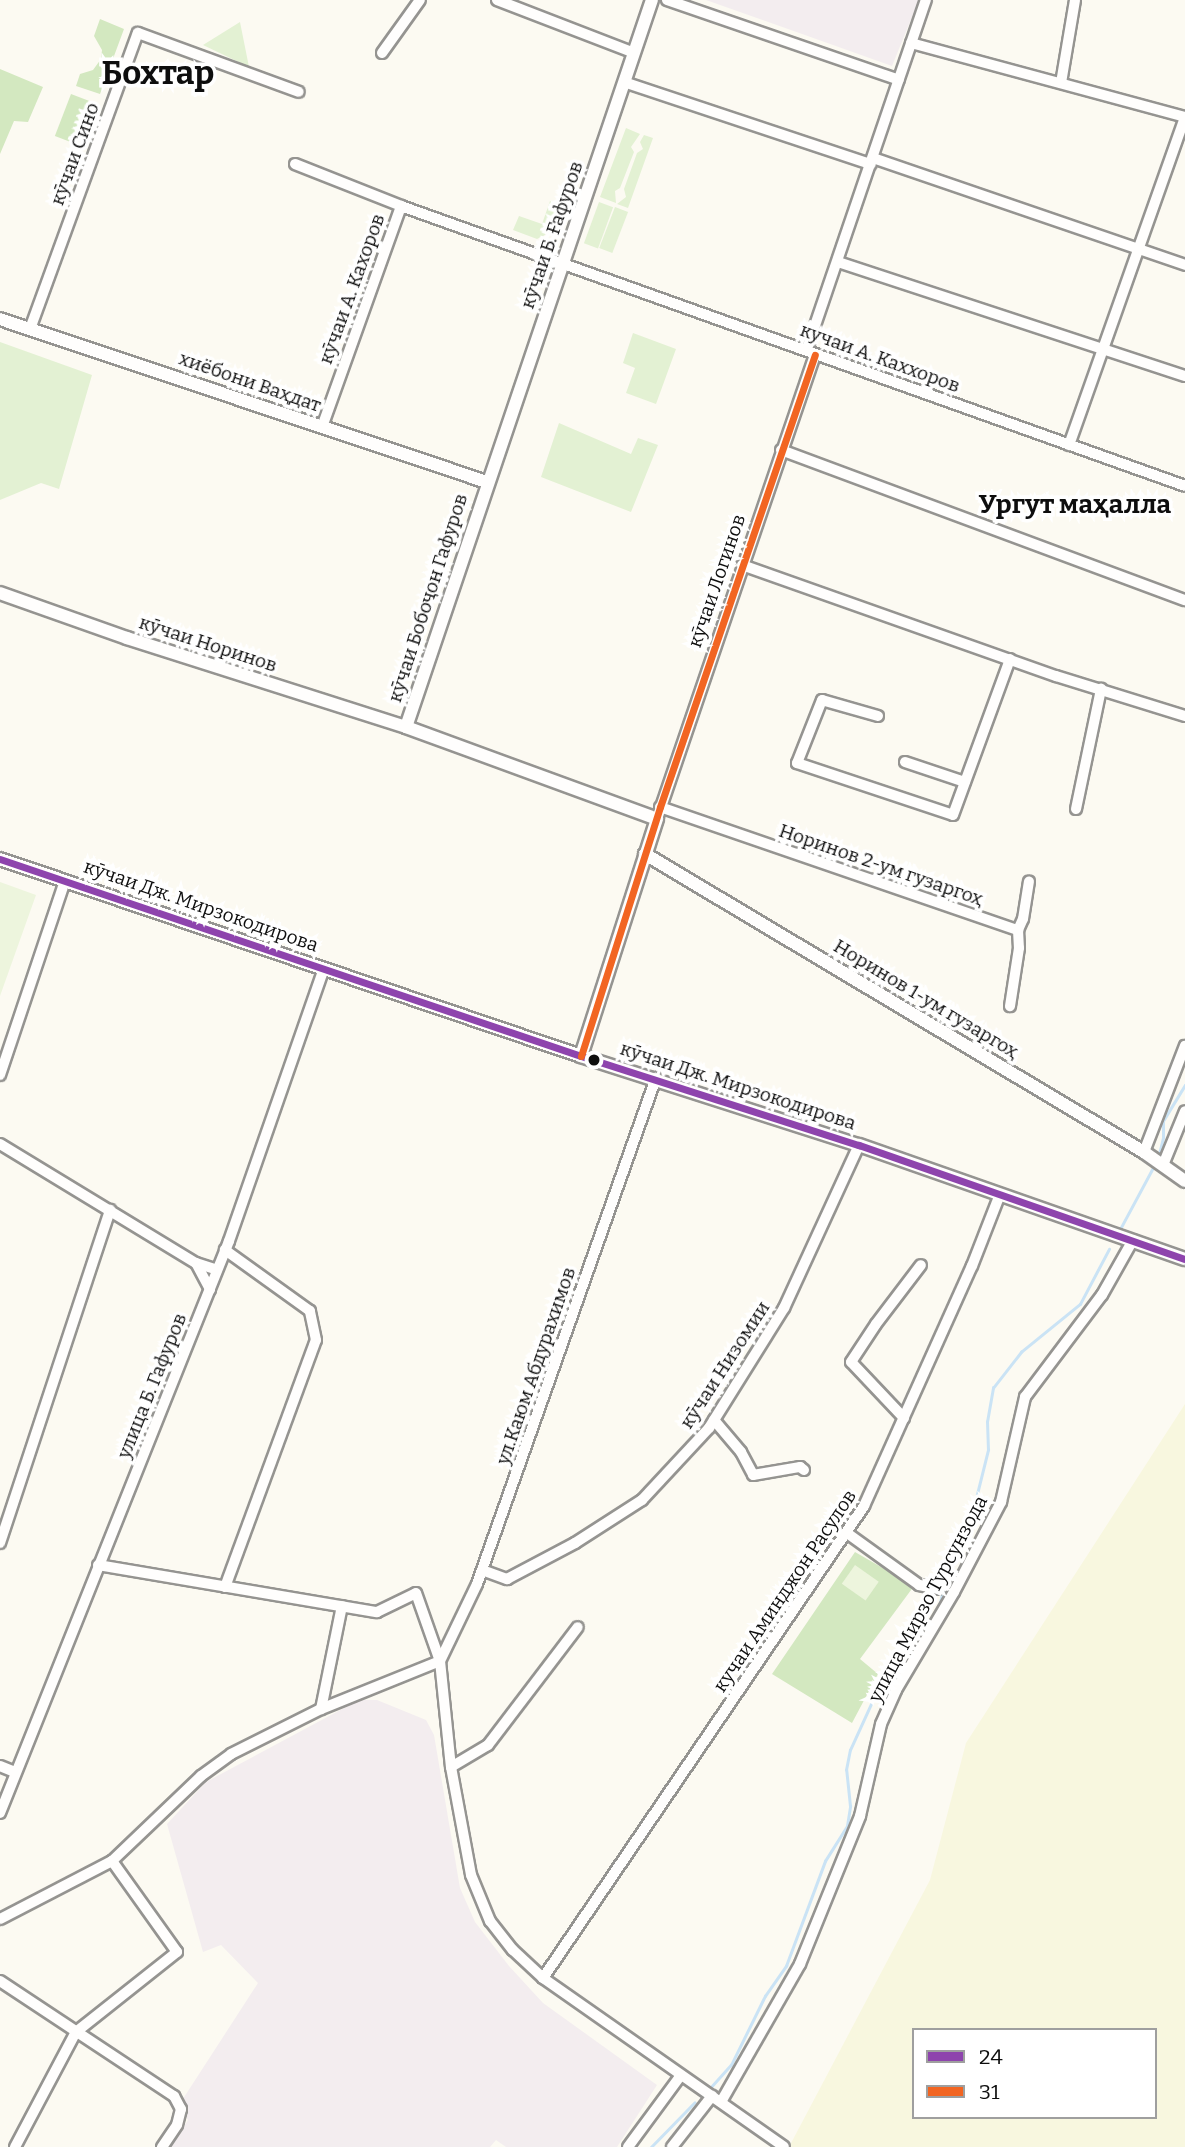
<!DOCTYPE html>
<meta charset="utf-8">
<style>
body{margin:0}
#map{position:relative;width:1185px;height:2147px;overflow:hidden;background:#fcfaf2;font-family:Bitter,serif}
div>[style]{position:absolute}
.industrial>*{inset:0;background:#f3edef}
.farmland>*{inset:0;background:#f8f7df}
.green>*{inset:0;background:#e3f1d3;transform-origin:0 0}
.forest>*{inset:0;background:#d3e8c0;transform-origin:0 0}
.pitch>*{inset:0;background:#edf5dd;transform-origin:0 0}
.stream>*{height:2.5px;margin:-1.25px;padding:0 1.25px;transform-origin:1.25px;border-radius:1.25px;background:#cae3f5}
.roads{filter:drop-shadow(2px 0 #959491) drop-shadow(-2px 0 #959491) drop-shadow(0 2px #959491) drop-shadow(0 -2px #959491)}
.minor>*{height:10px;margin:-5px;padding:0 5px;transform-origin:5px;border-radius:5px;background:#fffefd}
.tertiary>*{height:12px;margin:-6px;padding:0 6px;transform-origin:6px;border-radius:6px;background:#fffefd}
.bus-1>*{height:7px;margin:-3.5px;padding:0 3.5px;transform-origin:3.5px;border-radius:3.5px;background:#8e44ad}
.bus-2>*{height:7px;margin:-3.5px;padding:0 3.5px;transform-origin:3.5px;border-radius:3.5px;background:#f26522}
.dots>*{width:19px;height:19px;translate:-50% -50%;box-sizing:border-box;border:4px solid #fff;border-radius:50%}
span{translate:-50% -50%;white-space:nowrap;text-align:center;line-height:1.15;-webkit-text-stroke:7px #fff;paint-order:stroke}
.street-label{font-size:19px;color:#0e0e0e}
.district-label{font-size:26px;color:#0e0e0e;font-weight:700}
.town-label{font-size:33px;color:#0e0e0e;font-weight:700}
.legend{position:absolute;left:912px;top:2028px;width:245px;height:91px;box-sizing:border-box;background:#fff;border:2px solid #9f9f9f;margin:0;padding:9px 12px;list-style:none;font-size:21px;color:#0e0e0e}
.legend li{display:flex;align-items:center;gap:14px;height:35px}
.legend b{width:35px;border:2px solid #9f9f9f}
</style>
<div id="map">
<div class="industrial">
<i style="clip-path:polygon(706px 0,919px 0,892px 66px)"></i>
<i style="clip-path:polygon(359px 1700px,377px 1700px,426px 1720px,434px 1735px,460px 1888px,475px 1922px,509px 1966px,543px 2003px,657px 2085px,617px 2147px,506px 2147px,496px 2140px,490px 2147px,171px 2147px,188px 2120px,179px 2105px,258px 1983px,221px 1945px,203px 1952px,167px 1824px,206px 1782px)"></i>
</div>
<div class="farmland">
<i style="clip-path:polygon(evenodd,1185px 1404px,1185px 2147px,789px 2147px,930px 1880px,966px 1743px,1185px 1404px,914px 2030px,1155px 2030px,1155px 2117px,914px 2117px,914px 2030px)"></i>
</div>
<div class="green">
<i style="clip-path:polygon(240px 22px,249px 67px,203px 45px)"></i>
<i style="clip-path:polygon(626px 128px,640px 134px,631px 147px,634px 152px,620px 188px,615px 191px,616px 203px,600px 197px)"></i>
<i style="clip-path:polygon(644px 135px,653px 138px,628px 208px,617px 204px,626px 197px,624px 189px,637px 153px,643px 149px,640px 142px)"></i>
<i style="clip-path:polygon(550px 201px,558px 206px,545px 235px,537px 239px,513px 230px,519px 216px,542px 224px)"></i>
<i style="left:599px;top:202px;width:15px;height:44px;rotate:20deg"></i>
<i style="left:615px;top:207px;width:14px;height:44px;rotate:21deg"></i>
<i style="clip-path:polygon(633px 333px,676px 349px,656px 404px,626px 393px,635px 368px,623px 363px)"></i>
<i style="clip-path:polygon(0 342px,92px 375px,59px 489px,41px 483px,0 500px)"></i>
<i style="clip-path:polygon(559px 423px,631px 454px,638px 438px,658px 445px,631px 512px,541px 477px)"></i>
</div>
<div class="forest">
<i style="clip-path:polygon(100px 19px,124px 29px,100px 94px,76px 86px,80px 74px,93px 70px,101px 59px,102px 50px,94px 36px)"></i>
<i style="clip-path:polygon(0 69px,43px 87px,28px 122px,14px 121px,0 154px)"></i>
<i style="left:71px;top:94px;width:19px;height:45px;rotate:21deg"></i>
<i style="clip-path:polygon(855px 1552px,914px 1586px,860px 1659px,878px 1674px,852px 1723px,772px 1674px)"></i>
</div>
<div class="pitch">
<i style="clip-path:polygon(0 882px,36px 895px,0 996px)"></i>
<i style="left:855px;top:1565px;width:29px;height:23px;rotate:35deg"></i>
</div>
<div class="stream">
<i style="left:1158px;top:1158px;width:21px;rotate:-76deg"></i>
<i style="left:1163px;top:1138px;width:17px;rotate:-90deg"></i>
<i style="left:1163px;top:1121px;width:42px;rotate:-58.6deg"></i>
<i style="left:1119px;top:1231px;width:76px;rotate:-61.8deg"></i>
<i style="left:938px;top:1611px;width:52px;rotate:-76.8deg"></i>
<i style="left:950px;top:1560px;width:59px;rotate:-66deg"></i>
<i style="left:974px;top:1506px;width:58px;rotate:-76deg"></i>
<i style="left:988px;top:1450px;width:28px;rotate:-92deg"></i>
<i style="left:987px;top:1422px;width:35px;rotate:-80deg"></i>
<i style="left:993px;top:1388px;width:46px;rotate:-52.1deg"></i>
<i style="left:1021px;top:1352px;width:76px;rotate:-39.1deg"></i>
<i style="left:1080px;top:1304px;width:62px;rotate:-62.2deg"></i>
<i style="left:710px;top:2088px;width:31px;rotate:-48deg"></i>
<i style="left:731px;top:2065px;width:77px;rotate:-63.8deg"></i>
<i style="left:765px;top:1996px;width:37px;rotate:-55deg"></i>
<i style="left:786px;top:1966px;width:112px;rotate:-69.6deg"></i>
<i style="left:825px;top:1861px;width:41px;rotate:-57.8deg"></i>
<i style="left:847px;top:1826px;width:20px;rotate:-81deg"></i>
<i style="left:850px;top:1806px;width:36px;rotate:-96deg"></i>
<i style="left:846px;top:1770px;width:20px;rotate:-79deg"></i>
<i style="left:850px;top:1750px;width:63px;rotate:-65.5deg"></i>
<i style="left:876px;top:1693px;width:34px;rotate:-50deg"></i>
<i style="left:898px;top:1667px;width:14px;rotate:-73deg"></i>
<i style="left:902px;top:1654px;width:35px;rotate:-45deg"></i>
<i style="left:651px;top:2147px;width:62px;rotate:-45.7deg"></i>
</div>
<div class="roads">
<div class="minor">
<i style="left:497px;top:0;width:147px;rotate:21.1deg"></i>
<i style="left:667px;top:0;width:245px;rotate:19deg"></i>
<i style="left:911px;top:43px;width:284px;rotate:15.1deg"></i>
<i style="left:382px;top:53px;width:65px;rotate:-54.4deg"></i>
<i style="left:624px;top:82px;width:260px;rotate:18.4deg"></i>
<i style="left:1061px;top:83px;width:84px;rotate:-80.4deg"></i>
<i style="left:873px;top:158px;width:330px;rotate:18.9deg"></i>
<i style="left:295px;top:164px;width:114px;rotate:21.6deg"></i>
<i style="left:838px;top:262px;width:365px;rotate:18.2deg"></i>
<i style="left:30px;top:329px;width:315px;rotate:-70deg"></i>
<i style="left:138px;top:33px;width:171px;rotate:20.1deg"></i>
<i style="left:807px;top:349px;width:369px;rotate:-71.2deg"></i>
<i style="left:322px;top:427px;width:235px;rotate:-70.3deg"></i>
<i style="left:401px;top:206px;width:832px;rotate:19.65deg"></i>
<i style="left:1069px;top:445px;width:347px;rotate:-70.5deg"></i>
<i style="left:781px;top:450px;width:431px;rotate:20.4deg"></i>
<i style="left:742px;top:565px;width:333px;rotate:19.5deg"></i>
<i style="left:1056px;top:676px;width:135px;rotate:17.2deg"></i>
<i style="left:878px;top:716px;width:58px;rotate:-164.1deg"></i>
<i style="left:822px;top:700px;width:68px;rotate:111.6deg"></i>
<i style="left:797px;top:763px;width:164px;rotate:18.4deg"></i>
<i style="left:953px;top:815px;width:166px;rotate:-69.9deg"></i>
<i style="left:905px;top:762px;width:63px;rotate:18.4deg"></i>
<i style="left:660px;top:807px;width:379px;rotate:19deg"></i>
<i style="left:1018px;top:930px;width:18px;rotate:87deg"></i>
<i style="left:1019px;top:948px;width:59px;rotate:98.8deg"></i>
<i style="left:1076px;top:809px;width:123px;rotate:-78.2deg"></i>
<i style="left:657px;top:819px;width:490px;rotate:-71.2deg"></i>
<i style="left:1018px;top:930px;width:12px;rotate:-66deg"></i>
<i style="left:1023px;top:919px;width:38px;rotate:-81deg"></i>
<i style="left:0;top:1075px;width:205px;rotate:-71.5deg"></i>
<i style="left:0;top:1144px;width:229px;rotate:31.3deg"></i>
<i style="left:196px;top:1263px;width:22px;rotate:18deg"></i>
<i style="left:1144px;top:1152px;width:114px;rotate:-68.9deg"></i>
<i style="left:1163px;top:1165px;width:58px;rotate:-67.8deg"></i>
<i style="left:196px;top:1263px;width:30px;rotate:62deg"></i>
<i style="left:904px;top:1418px;width:77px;rotate:-133.4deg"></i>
<i style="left:851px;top:1362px;width:45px;rotate:-56.7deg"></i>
<i style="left:876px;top:1324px;width:74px;rotate:-52.7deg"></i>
<i style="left:714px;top:1420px;width:42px;rotate:49.8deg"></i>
<i style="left:741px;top:1452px;width:26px;rotate:62deg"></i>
<i style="left:753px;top:1475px;width:48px;rotate:-9.7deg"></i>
<i style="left:800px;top:1467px;width:5px;rotate:37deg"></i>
<i style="left:847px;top:1533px;width:89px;rotate:35.8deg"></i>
<i style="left:919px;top:1585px;width:19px;rotate:12deg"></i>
<i style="left:0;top:1543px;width:351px;rotate:-71.7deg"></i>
<i style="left:98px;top:1565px;width:283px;rotate:9.6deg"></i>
<i style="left:377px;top:1612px;width:43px;rotate:-26deg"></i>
<i style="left:416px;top:1593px;width:72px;rotate:70.6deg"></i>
<i style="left:440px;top:1661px;width:107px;rotate:84.1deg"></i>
<i style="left:451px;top:1767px;width:110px;rotate:79.5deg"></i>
<i style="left:471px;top:1875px;width:50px;rotate:67.6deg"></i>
<i style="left:490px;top:1921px;width:37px;rotate:52deg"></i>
<i style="left:513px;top:1950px;width:41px;rotate:43deg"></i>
<i style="left:543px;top:1978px;width:294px;rotate:35deg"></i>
<i style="left:482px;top:1570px;width:27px;rotate:20deg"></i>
<i style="left:507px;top:1579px;width:77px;rotate:-27.9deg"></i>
<i style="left:575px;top:1543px;width:80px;rotate:-32.7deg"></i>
<i style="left:642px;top:1500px;width:98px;rotate:-47.1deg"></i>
<i style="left:709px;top:1428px;width:142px;rotate:-58deg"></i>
<i style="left:784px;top:1308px;width:179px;rotate:-65.3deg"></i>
<i style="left:225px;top:1587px;width:263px;rotate:-69.8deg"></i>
<i style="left:316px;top:1340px;width:30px;rotate:-102deg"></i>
<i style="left:310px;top:1311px;width:105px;rotate:-144.3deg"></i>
<i style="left:321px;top:1709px;width:105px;rotate:-78.5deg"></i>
<i style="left:0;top:1766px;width:16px;rotate:22deg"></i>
<i style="left:451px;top:1767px;width:43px;rotate:-30.7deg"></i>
<i style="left:488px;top:1745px;width:148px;rotate:-52.7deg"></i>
<i style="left:0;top:1813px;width:616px;rotate:-68.18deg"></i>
<i style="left:229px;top:1241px;width:289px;rotate:-70.8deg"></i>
<i style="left:0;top:1919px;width:126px;rotate:-27.4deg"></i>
<i style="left:112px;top:1861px;width:123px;rotate:-43.7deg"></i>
<i style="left:201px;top:1776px;width:37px;rotate:-36deg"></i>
<i style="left:231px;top:1754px;width:101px;rotate:-26.6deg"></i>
<i style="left:321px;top:1709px;width:128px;rotate:-22deg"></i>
<i style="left:440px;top:1661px;width:85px;rotate:-64.3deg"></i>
<i style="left:477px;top:1584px;width:537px;rotate:-70.52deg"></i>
<i style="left:543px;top:1978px;width:571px;rotate:-55.78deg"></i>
<i style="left:864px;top:1506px;width:263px;rotate:-65.8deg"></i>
<i style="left:972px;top:1266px;width:77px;rotate:-68.7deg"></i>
<i style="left:0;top:1981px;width:209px;rotate:33.5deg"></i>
<i style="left:174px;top:2096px;width:15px;rotate:62deg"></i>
<i style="left:181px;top:2109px;width:16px;rotate:104deg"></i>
<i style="left:177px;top:2125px;width:27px;rotate:124deg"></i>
<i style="left:721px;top:2102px;width:159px;rotate:-60.2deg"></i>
<i style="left:800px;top:1964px;width:160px;rotate:-67.9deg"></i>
<i style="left:860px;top:1816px;width:94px;rotate:-77.1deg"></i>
<i style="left:881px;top:1724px;width:37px;rotate:-66deg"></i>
<i style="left:896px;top:1690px;width:114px;rotate:-59.4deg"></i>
<i style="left:954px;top:1592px;width:102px;rotate:-62.4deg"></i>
<i style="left:1001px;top:1502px;width:108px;rotate:-77.1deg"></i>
<i style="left:1025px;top:1397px;width:128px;rotate:-53deg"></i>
<i style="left:1102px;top:1295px;width:63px;rotate:-60.6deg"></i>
<i style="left:15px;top:2147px;width:130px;rotate:-62.1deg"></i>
<i style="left:76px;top:2032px;width:129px;rotate:-38.4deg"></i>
<i style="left:177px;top:1952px;width:112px;rotate:-125.5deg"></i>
<i style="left:628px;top:2147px;width:89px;rotate:-53.6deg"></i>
<i style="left:672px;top:2147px;width:65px;rotate:-51.9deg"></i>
</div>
<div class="tertiary">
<i style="left:0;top:319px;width:514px;rotate:18.51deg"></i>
<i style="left:0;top:593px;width:135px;rotate:19.5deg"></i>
<i style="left:127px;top:638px;width:293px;rotate:17.7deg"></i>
<i style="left:406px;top:727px;width:267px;rotate:20.1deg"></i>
<i style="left:657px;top:819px;width:249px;rotate:107.8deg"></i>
<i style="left:406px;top:727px;width:767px;rotate:-71.31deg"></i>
<i style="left:645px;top:854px;width:581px;rotate:30.85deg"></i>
<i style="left:1144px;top:1152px;width:50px;rotate:35.3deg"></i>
<i style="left:0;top:859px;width:613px;rotate:18.73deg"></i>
<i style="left:581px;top:1056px;width:292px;rotate:17.8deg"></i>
<i style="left:859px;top:1145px;width:345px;rotate:19.3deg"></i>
</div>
</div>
<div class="bus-1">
<i style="left:0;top:859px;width:613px;rotate:18.73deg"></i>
<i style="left:581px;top:1056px;width:292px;rotate:17.8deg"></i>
<i style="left:859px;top:1145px;width:345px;rotate:19.3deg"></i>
</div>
<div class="bus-2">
<i style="left:581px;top:1056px;width:261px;rotate:-72.4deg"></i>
<i style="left:660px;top:807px;width:478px;rotate:-71.1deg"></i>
</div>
<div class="dots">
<i style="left:594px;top:1060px;background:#0e0e0e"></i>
</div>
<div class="street-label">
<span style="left:75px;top:154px;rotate:-70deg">кӯчаи Сино</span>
<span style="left:552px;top:235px;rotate:-71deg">кӯчаи Б. Ғафуров</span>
<span style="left:352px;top:289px;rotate:-70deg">кӯчаи А. Кахоров</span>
<span style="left:880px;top:358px;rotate:20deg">кучаи А. Каххоров</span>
<span style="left:250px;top:382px;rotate:19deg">хиёбони Ваҳдат</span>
<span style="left:717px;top:581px;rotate:-71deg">кӯчаи Логинов</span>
<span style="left:428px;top:598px;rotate:-72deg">кӯчаи Бобоҷон Гафуров</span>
<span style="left:208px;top:644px;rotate:18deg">кӯчаи Норинов</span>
<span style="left:881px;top:865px;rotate:19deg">Норинов 2-ум гузаргоҳ</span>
<span style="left:201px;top:906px;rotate:19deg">кӯчаи Дж. Мирзокодирова</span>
<span style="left:926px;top:999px;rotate:31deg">Норинов 1-ум гузаргоҳ</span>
<span style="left:738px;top:1086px;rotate:18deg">кӯчаи Дж. Мирзокодирова</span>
<span style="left:725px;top:1365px;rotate:-57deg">кӯчаи Низомии</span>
<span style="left:536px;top:1366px;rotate:-71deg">ул.Каюм Абдурахимов</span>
<span style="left:152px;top:1386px;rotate:-68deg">улица Б. Гафуров</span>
<span style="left:785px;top:1591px;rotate:-56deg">кучаи Аминджон Расулов</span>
<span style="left:928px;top:1599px;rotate:-62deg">улица Мирзо Турсунзода</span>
</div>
<div class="district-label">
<span style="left:1075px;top:505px">Ургут маҳалла</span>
</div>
<div class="town-label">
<span style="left:158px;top:74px">Бохтар</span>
</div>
<ul class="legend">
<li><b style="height:9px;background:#8e44ad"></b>24</li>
<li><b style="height:9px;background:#f26522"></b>31</li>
</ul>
</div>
